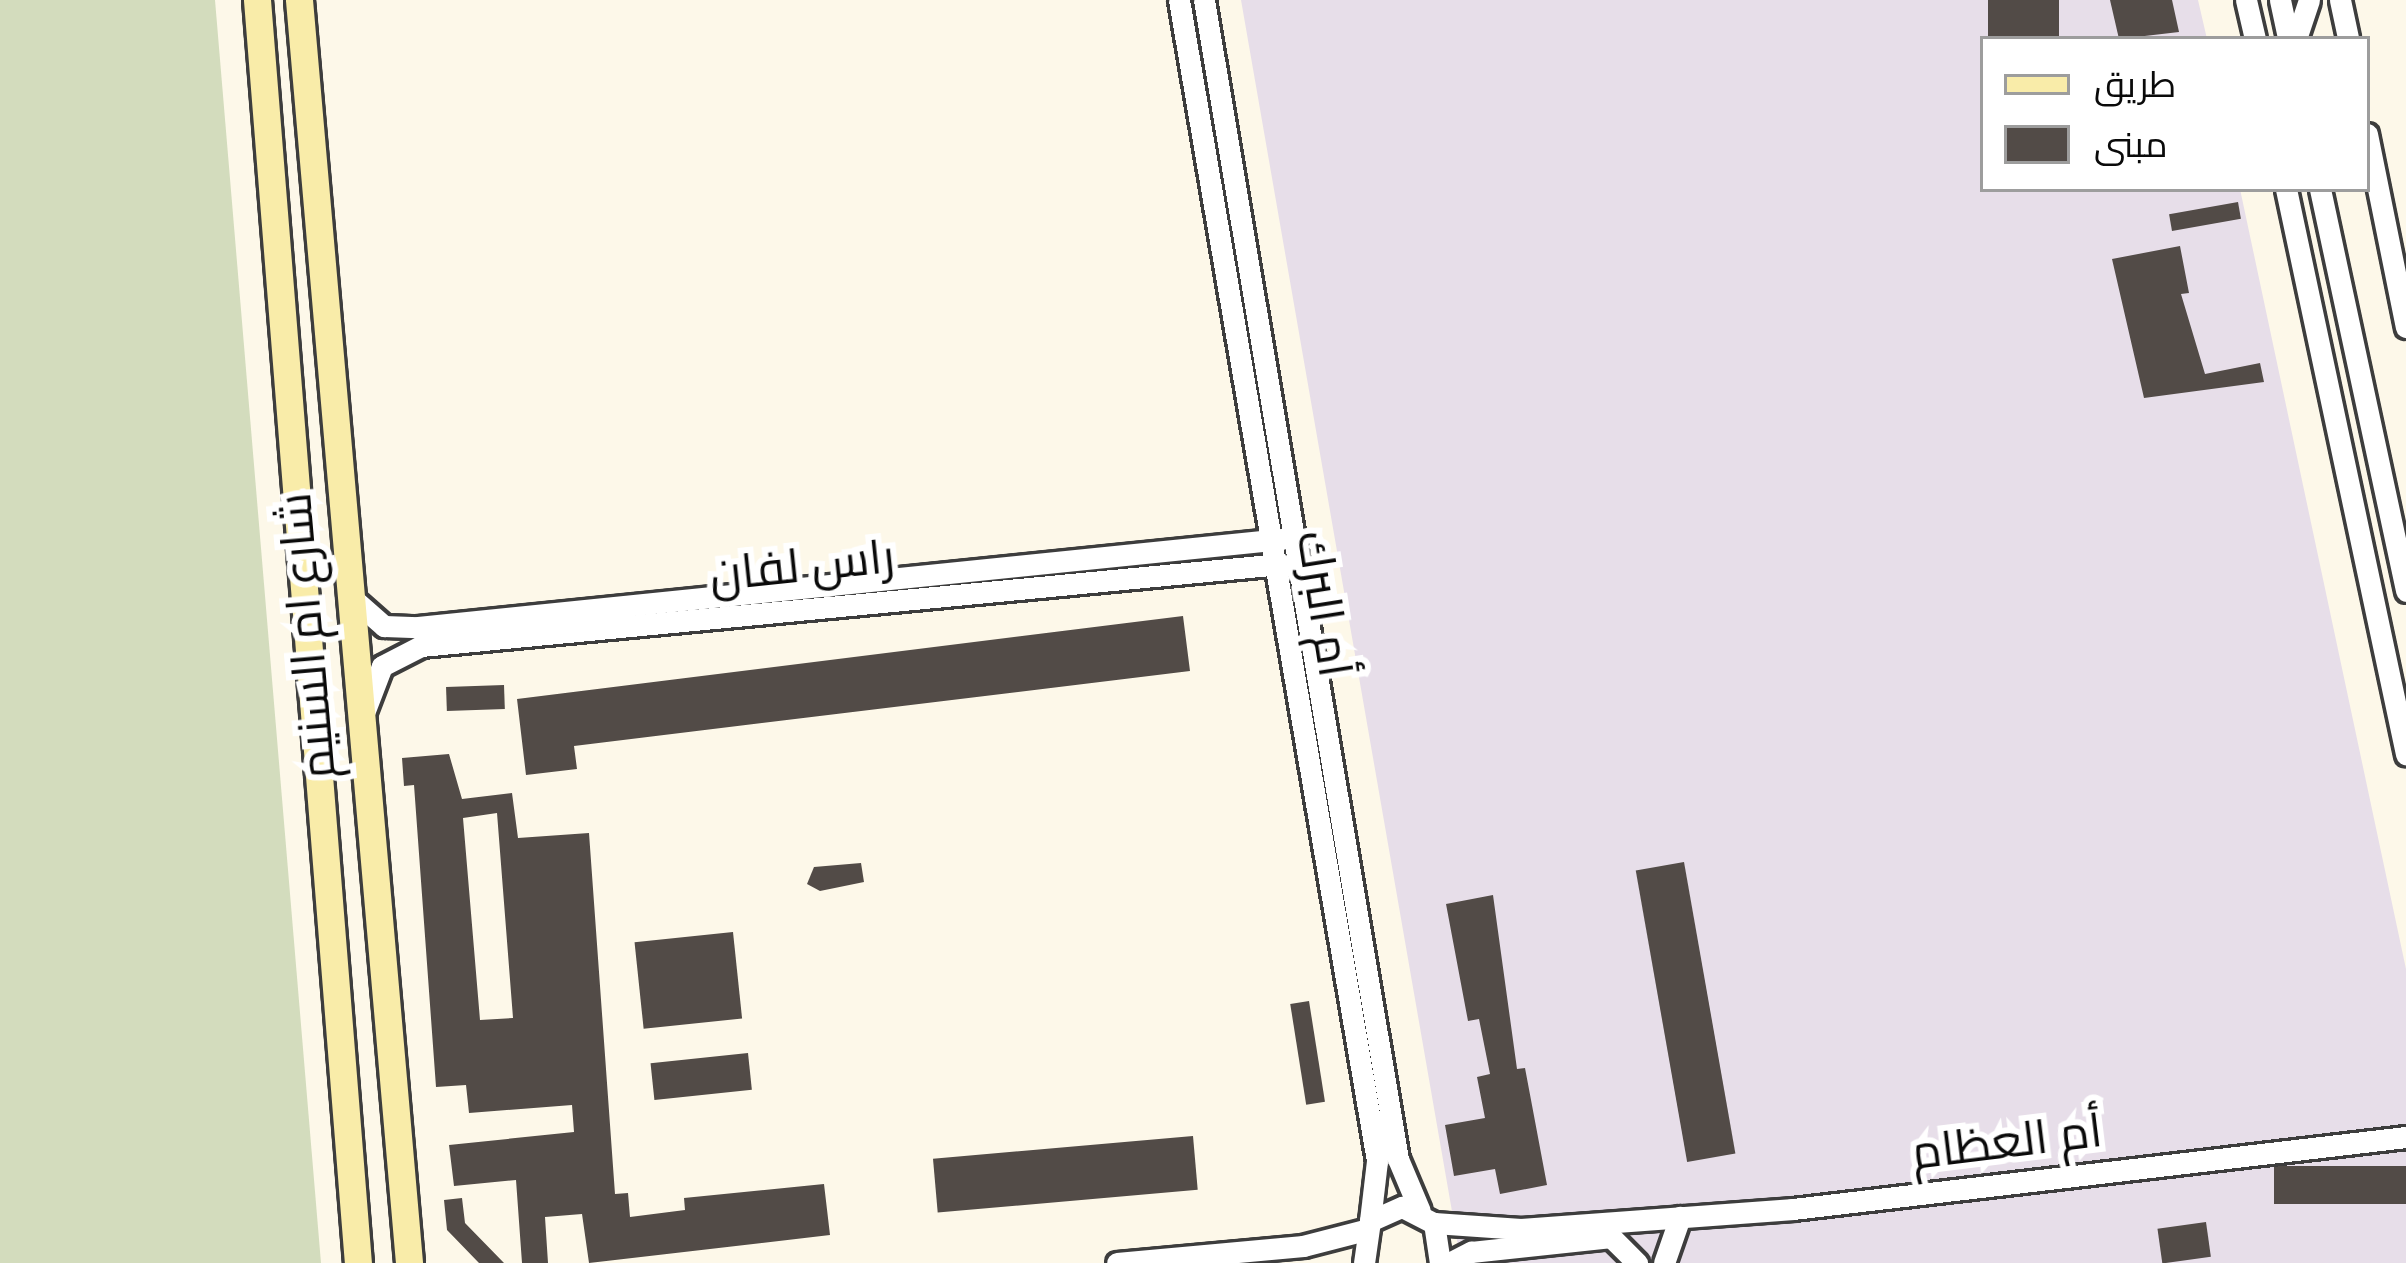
<!DOCTYPE html>
<meta charset="utf-8">
<style>
body{margin:0}
#map{position:relative;width:2406px;height:1263px;overflow:hidden;background:#fdf8e9;font-family:Spectral,Cairo,serif}
div>[style]{position:absolute}
.industrial>*{inset:0;background:#e7dee9}
.cemetery>*{inset:0;background:#d3dcbd}
.building>*{inset:0;background:#524b47;transform-origin:0 0}
.roads{filter:drop-shadow(3px 0 #3d3d3d) drop-shadow(-3px 0 #3d3d3d) drop-shadow(0 3px #3d3d3d) drop-shadow(0 -3px #3d3d3d)}
.street>*{height:21px;margin:-10.5px;padding:0 10.5px;transform-origin:10.5px;border-radius:10.5px;background:#fff}
.secondary>*{height:27px;margin:-13.5px;padding:0 13.5px;transform-origin:13.5px;border-radius:13.5px;background:#f9eca9}
span{translate:-50% -50%;white-space:nowrap;text-align:center;line-height:1.15;-webkit-text-stroke:12px #fff;paint-order:stroke}
.street-label{font-size:48px;color:#0a0a0a}
.legend{position:absolute;left:1980px;top:36px;width:390px;height:156px;box-sizing:border-box;background:#fff;border:3px solid #9d9d9d;margin:0;padding:15px 21px;list-style:none;font-size:36px;color:#0a0a0a}
.legend li{display:flex;align-items:center;gap:24px;height:60px}
.legend b{width:60px;border:3px solid #9d9d9d}
</style>
<div id="map">
<div class="industrial">
<i style="clip-path:polygon(1241px 0,2198px 0,2207px 39px,1983px 39px,1983px 189px,2240px 189px,2406px 969px,2406px 1263px,1461px 1263px)"></i>
</div>
<div class="cemetery">
<i style="clip-path:polygon(0 0,215px 0,321px 1263px,0 1263px)"></i>
</div>
<div class="building">
<i style="left:1988px;top:0;width:71px;height:40px"></i>
<i style="clip-path:polygon(2110px 0,2172px 0,2179px 32px,2119px 39px)"></i>
<i style="left:2238px;top:202px;width:17px;height:70px;rotate:80deg"></i>
<i style="clip-path:polygon(2180px 246px,2189px 293px,2181px 294px,2205px 374px,2260px 363px,2264px 382px,2144px 398px,2112px 259px)"></i>
<i style="clip-path:polygon(1183px 616px,1190px 671px,574px 746px,577px 769px,526px 775px,517px 699px)"></i>
<i style="left:504px;top:685px;width:24px;height:58px;rotate:88deg"></i>
<i style="clip-path:polygon(evenodd,449px 754px,462px 799px,512px 793px,518px 838px,589px 833px,615px 1194px,628px 1193px,630px 1217px,685px 1210px,684px 1198px,824px 1184px,830px 1235px,589px 1263px,582px 1214px,545px 1217px,548px 1263px,522px 1263px,516px 1180px,454px 1186px,449px 1145px,574px 1132px,572px 1105px,469px 1113px,466px 1085px,436px 1087px,414px 785px,404px 786px,402px 758px,449px 754px,497px 813px,513px 1018px,480px 1020px,463px 818px,497px 813px)"></i>
<i style="left:1684px;top:862px;width:296px;height:49px;rotate:80deg"></i>
<i style="clip-path:polygon(861px 863px,864px 882px,820px 891px,807px 884px,814px 867px)"></i>
<i style="clip-path:polygon(1493px 895px,1517px 1069px,1525px 1068px,1547px 1185px,1500px 1194px,1495px 1169px,1454px 1176px,1445px 1125px,1485px 1118px,1477px 1077px,1490px 1074px,1479px 1019px,1468px 1021px,1446px 904px)"></i>
<i style="left:733px;top:932px;width:87px;height:99px;rotate:84deg"></i>
<i style="left:1309px;top:1001px;width:102px;height:19px;rotate:81deg"></i>
<i style="left:748px;top:1053px;width:37px;height:98px;rotate:84deg"></i>
<i style="left:1193px;top:1136px;width:54px;height:261px;rotate:85deg"></i>
<i style="left:2406px;top:1166px;width:38px;height:132px;rotate:90deg"></i>
<i style="clip-path:polygon(462px 1198px,465px 1223px,504px 1263px,479px 1263px,447px 1230px,444px 1200px)"></i>
<i style="left:2206px;top:1222px;width:35px;height:49px;rotate:82deg"></i>
</div>
<div class="roads">
<div class="street">
<i style="left:1179px;top:0;width:1178px;rotate:80.32deg"></i>
<i style="left:1377px;top:1161px;width:60px;rotate:96.7deg"></i>
<i style="left:1204px;top:0;width:1175px;rotate:80.5deg"></i>
<i style="left:1398px;top:1159px;width:56px;rotate:67.1deg"></i>
<i style="left:2246px;top:0;width:40px;rotate:77deg"></i>
<i style="left:2280px;top:0;width:40px;rotate:78deg"></i>
<i style="left:2340px;top:0;width:40px;rotate:78deg"></i>
<i style="left:2296px;top:39px;width:41px;rotate:-71.6deg"></i>
<i style="left:2367px;top:134px;width:197px;rotate:78.6deg"></i>
<i style="left:2286px;top:189px;width:578px;rotate:78.01deg"></i>
<i style="left:2320px;top:189px;width:411px;rotate:77.9deg"></i>
<i style="left:352px;top:598px;width:43px;rotate:41.2deg"></i>
<i style="left:384px;top:626px;width:34px;rotate:2deg"></i>
<i style="left:418px;top:627px;width:868px;rotate:-5.82deg"></i>
<i style="left:364px;top:713px;width:50px;rotate:-69deg"></i>
<i style="left:382px;top:666px;width:44px;rotate:-27.1deg"></i>
<i style="left:421px;top:646px;width:864px;rotate:-5.45deg"></i>
<i style="left:1434px;top:1223px;width:87px;rotate:3.9deg"></i>
<i style="left:1521px;top:1229px;width:273px;rotate:-4.2deg"></i>
<i style="left:1793px;top:1209px;width:617px;rotate:-6.7deg"></i>
<i style="left:1117px;top:1263px;width:187px;rotate:-5.2deg"></i>
<i style="left:1303px;top:1246px;width:64px;rotate:-14.5deg"></i>
<i style="left:1364px;top:1263px;width:42px;rotate:-81.9deg"></i>
<i style="left:1370px;top:1221px;width:35px;rotate:-24deg"></i>
<i style="left:1402px;top:1207px;width:36px;rotate:27deg"></i>
<i style="left:1434px;top:1223px;width:40px;rotate:81.5deg"></i>
<i style="left:1449px;top:1263px;width:25px;rotate:-27deg"></i>
<i style="left:1471px;top:1252px;width:141px;rotate:-6.1deg"></i>
<i style="left:1611px;top:1237px;width:37px;rotate:45deg"></i>
<i style="left:1664px;top:1263px;width:49px;rotate:-70.8deg"></i>
</div>
<div class="secondary">
<i style="left:257px;top:0;width:1267px;rotate:85.43deg"></i>
<i style="left:299px;top:0;width:1268px;rotate:85.02deg"></i>
</div>
</div>
<div class="street-label">
<span style="left:802px;top:567px;rotate:-6deg">راس لفان</span>
<span style="left:1323px;top:604px;rotate:81deg">أم البرك</span>
<span style="left:308px;top:636px;rotate:-95deg">شارع ام السنيم</span>
<span style="left:2007px;top:1143px;rotate:-7deg">أم العظام</span>
</div>
<ul class="legend">
<li><b style="height:15px;background:#f9eca9"></b>طريق</li>
<li><b style="height:33px;background:#524b47"></b>مبنى</li>
</ul>
</div>
